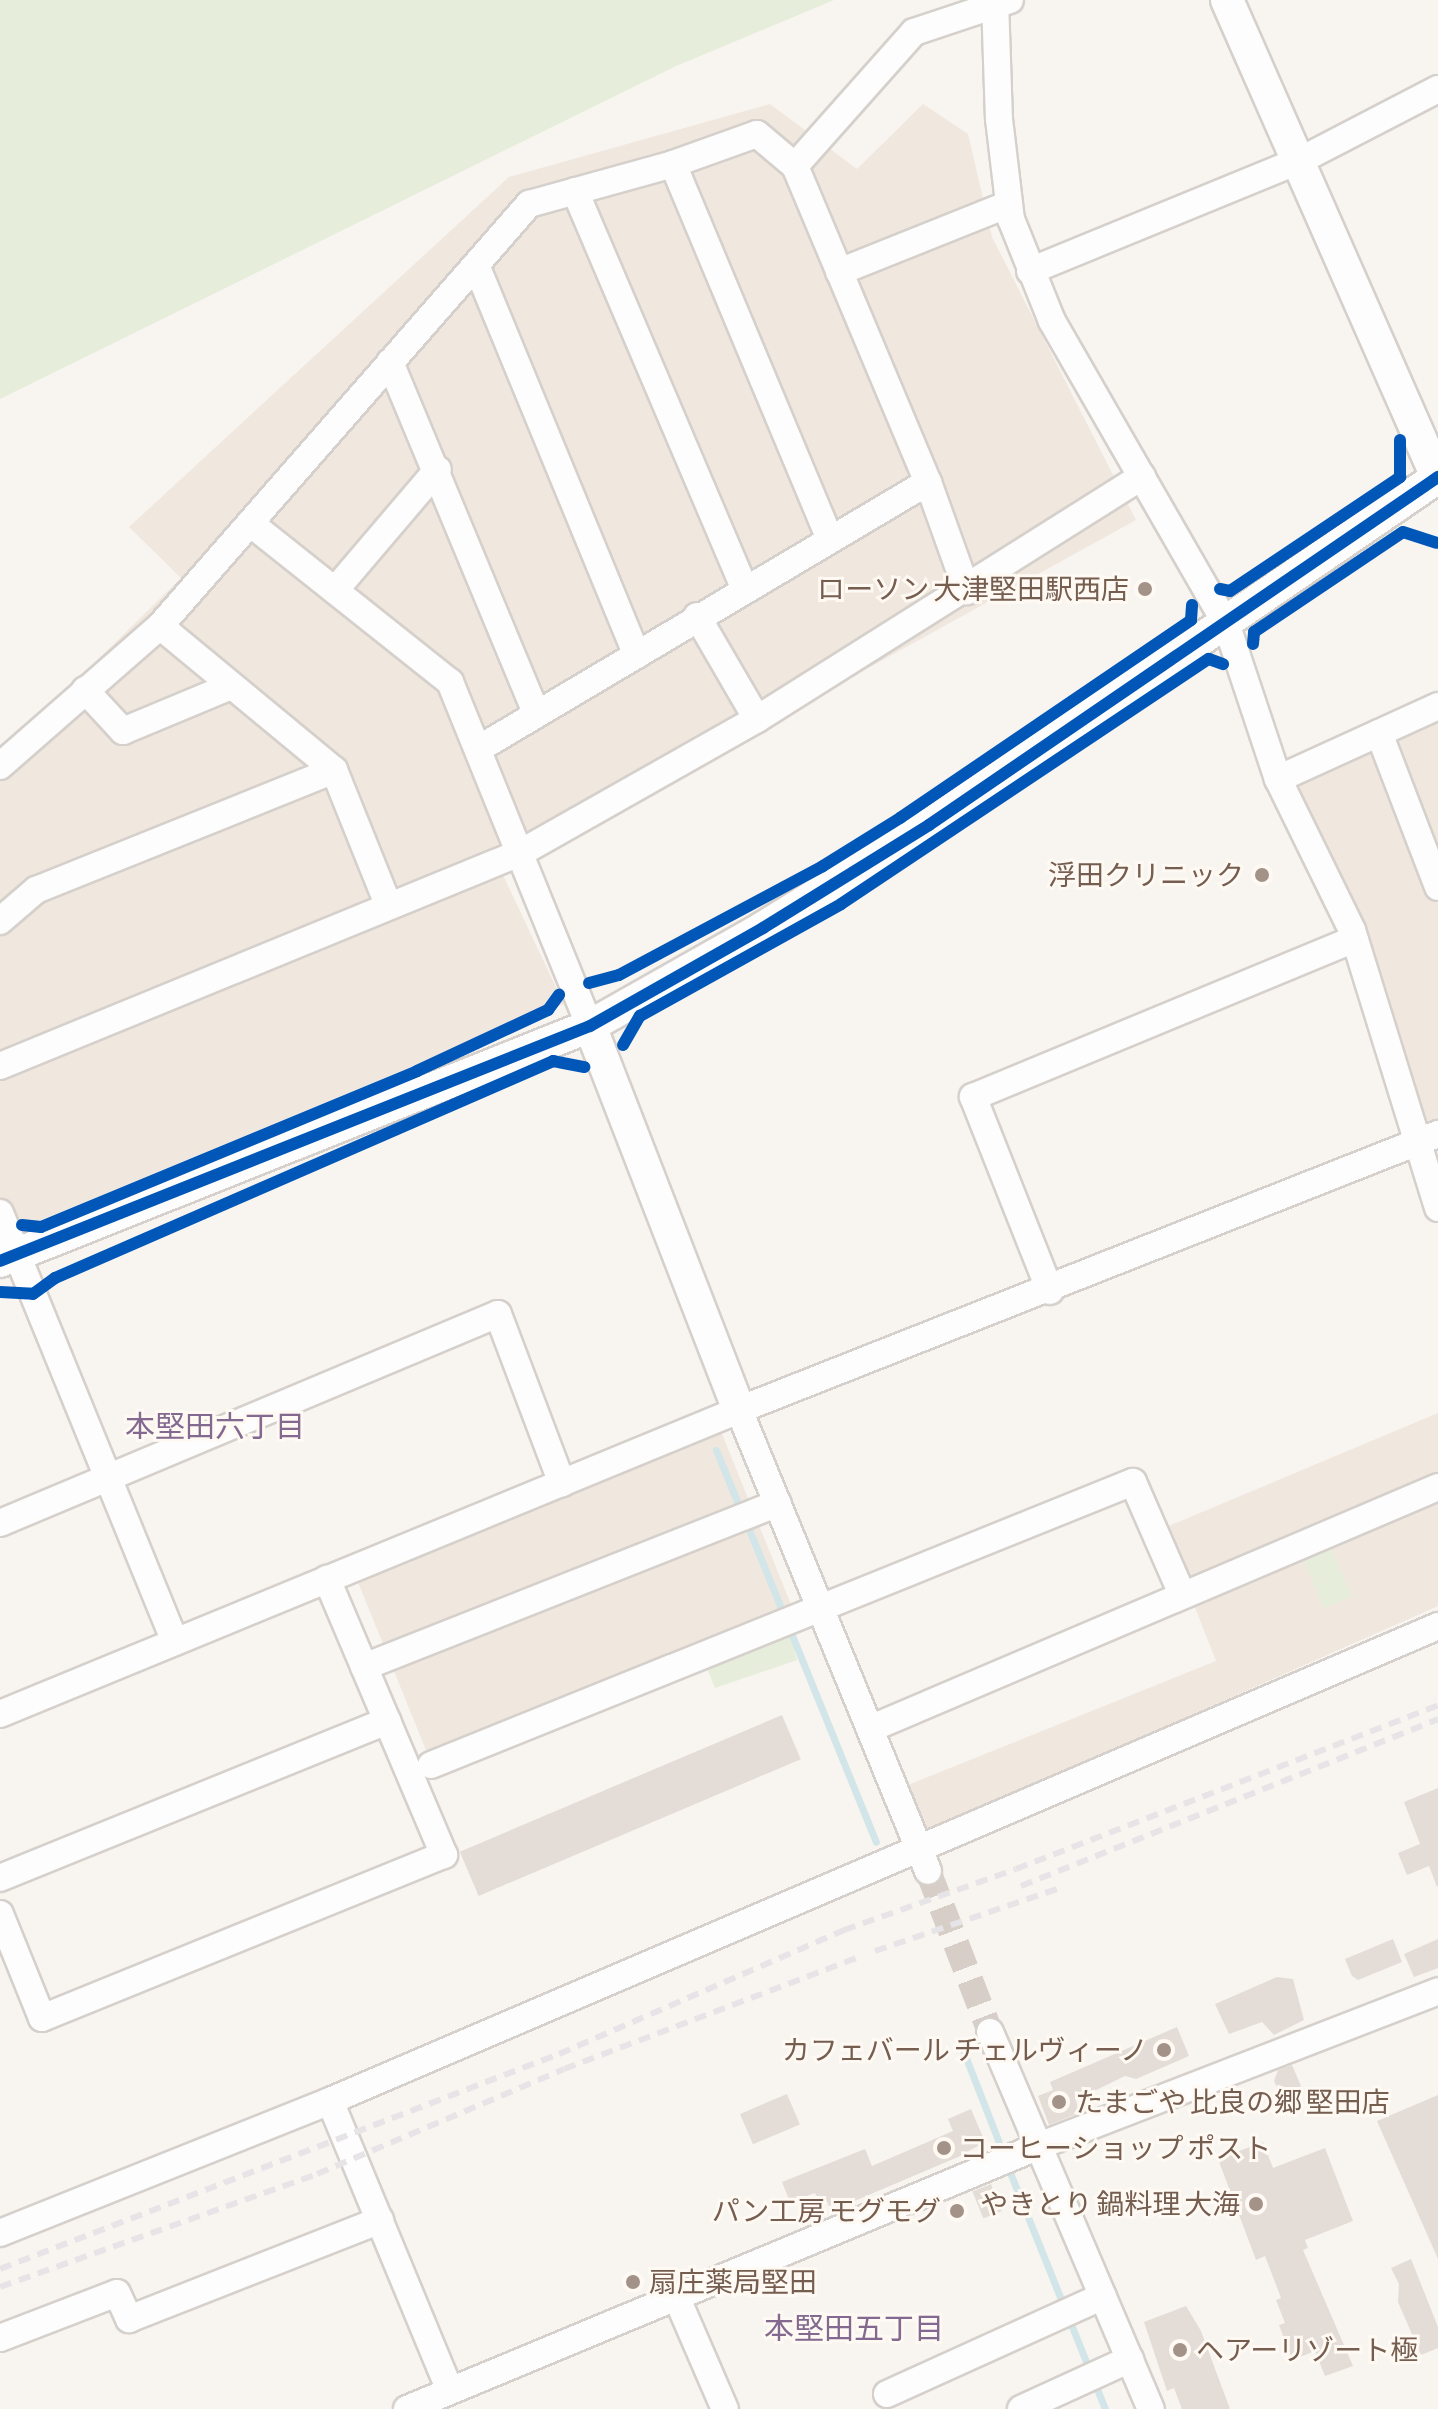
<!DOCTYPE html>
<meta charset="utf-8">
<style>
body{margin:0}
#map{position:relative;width:1438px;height:2409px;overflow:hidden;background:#f8f4f0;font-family:"Asap Condensed","Noto Sans JP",sans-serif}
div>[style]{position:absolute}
.residential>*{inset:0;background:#f0e7de;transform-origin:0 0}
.green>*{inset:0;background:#e6eedb;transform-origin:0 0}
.stream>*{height:7px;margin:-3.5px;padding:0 3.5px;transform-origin:3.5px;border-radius:3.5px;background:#d2e5e8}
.building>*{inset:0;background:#e4ddd7;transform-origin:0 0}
.minor-tunnel>*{height:26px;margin-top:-13px;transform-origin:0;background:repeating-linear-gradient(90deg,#d7cec8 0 26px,transparent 0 39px)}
.roads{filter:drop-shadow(2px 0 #d5d0cb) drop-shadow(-2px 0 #d5d0cb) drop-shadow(0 2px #d5d0cb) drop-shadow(0 -2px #d5d0cb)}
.minor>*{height:26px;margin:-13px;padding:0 13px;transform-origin:13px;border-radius:13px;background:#fefdfd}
.tertiary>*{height:32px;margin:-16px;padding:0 16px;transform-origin:16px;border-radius:16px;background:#fefdfd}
.rail>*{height:6px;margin-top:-3px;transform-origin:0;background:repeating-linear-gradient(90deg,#e6e4e6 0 12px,transparent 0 20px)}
.cycleway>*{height:12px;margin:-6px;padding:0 6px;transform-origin:6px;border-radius:6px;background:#0057b8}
.dots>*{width:22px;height:22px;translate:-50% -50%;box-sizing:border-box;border:4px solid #fef9f2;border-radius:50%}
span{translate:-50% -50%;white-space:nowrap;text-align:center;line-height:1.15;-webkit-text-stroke:6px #fef9f2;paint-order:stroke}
.poi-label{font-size:28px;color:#755d50}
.right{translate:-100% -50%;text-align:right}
.left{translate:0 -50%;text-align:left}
.neighbourhood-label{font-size:30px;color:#836890}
</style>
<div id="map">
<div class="residential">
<i style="clip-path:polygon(770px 104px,857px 169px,923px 104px,968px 134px,992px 237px,1136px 520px,501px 871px,564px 1004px,0 1237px,0 756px,181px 578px,129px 527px,509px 177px)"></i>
<i style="clip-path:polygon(1438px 714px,1438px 1134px,1421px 1141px,1278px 779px)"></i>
<i style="clip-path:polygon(1438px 1413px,1438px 1606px,913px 1838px,893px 1791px,1216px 1661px,1164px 1528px)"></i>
<i style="left:716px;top:1419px;width:201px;height:393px;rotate:68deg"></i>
</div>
<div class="green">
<i style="clip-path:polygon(0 0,834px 0,674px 67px,0 399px)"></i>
<i style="left:1331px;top:1548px;width:53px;height:30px;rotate:67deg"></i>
<i style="clip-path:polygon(790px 1634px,797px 1660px,715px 1688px,706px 1666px)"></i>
</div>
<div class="stream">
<i style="left:716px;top:1450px;width:66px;rotate:67.7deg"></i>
<i style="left:746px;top:1522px;width:345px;rotate:67.9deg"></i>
<i style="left:959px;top:2040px;width:121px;rotate:68.7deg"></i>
<i style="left:1007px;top:2165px;width:263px;rotate:68.1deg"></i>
</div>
<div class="building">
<i style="left:782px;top:1715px;width:48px;height:350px;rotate:67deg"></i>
<i style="clip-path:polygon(1438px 1788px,1438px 1886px,1437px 1887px,1429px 1866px,1407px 1875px,1398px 1853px,1420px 1844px,1404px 1802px)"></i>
<i style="clip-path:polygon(1393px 1939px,1402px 1962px,1358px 1980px,1352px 1976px,1345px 1959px)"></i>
<i style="clip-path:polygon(1438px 1939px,1438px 1968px,1414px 1977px,1404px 1954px)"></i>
<i style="clip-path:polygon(1277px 1977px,1293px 1979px,1304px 2020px,1274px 2035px,1262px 2022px,1229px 2034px,1215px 2004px)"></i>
<i style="clip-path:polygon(1177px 2027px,1189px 2056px,1136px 2079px,1125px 2076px,1076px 2100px,1079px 2113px,1049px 2125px,1038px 2096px,1053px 2090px,1050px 2082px)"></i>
<i style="clip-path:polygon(1292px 2065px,1304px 2093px,1284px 2102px,1274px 2081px,1278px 2070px)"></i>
<i style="left:787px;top:2094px;width:33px;height:51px;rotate:67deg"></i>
<i style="clip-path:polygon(1438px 2095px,1438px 2259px,1377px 2121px)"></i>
<i style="clip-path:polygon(971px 2109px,985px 2142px,958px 2157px,831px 2211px,825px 2197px,818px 2200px,815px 2193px,790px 2202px,782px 2182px,865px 2149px,872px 2166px,953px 2131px,948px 2119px)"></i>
<i style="clip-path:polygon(1263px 2142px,1273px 2168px,1325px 2148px,1353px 2221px,1305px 2240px,1308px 2248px,1303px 2250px,1353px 2366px,1325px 2376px,1315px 2351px,1292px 2360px,1279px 2325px,1285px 2323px,1276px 2300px,1281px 2298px,1265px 2256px,1256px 2260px,1218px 2159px)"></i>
<i style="left:991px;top:2184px;width:29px;height:20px;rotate:68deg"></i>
<i style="clip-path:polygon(1411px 2259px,1438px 2327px,1438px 2348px,1421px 2355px,1398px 2302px,1399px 2284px,1391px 2268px)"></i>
<i style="clip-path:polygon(1186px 2306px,1201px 2331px,1230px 2409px,1182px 2409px,1174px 2388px,1167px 2391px,1144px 2322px)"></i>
</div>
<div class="minor-tunnel">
<i style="left:928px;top:1871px;width:173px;rotate:68.9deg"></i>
</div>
<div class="roads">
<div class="minor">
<i style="left:995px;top:0;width:119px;rotate:88.1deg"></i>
<i style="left:999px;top:119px;width:101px;rotate:83.2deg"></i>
<i style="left:1011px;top:219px;width:110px;rotate:68.1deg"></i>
<i style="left:1052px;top:321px;width:349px;rotate:60.1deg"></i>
<i style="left:1226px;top:623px;width:164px;rotate:71.6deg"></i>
<i style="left:1278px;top:779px;width:168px;rotate:63.9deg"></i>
<i style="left:1352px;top:930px;width:291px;rotate:72.8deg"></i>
<i style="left:673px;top:164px;width:407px;rotate:67.3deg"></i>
<i style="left:795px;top:166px;width:179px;rotate:-48.4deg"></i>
<i style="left:914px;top:32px;width:101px;rotate:-18.4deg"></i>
<i style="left:575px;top:191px;width:433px;rotate:66.9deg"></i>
<i style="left:476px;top:265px;width:422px;rotate:67.6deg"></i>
<i style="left:1030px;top:271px;width:293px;rotate:-22.3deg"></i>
<i style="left:1301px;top:160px;width:154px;rotate:-27.4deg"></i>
<i style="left:839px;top:272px;width:183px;rotate:-21.8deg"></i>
<i style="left:390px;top:362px;width:380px;rotate:67.4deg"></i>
<i style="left:250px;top:523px;width:256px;rotate:38.5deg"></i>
<i style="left:450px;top:682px;width:371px;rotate:67.9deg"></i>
<i style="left:336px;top:589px;width:157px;rotate:-49.6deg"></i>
<i style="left:697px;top:616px;width:119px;rotate:59.8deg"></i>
<i style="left:160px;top:626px;width:226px;rotate:39.6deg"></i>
<i style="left:334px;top:770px;width:144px;rotate:68.1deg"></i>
<i style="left:85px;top:690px;width:56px;rotate:47.2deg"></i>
<i style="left:123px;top:731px;width:117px;rotate:-22.6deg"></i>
<i style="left:1379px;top:733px;width:165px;rotate:69deg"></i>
<i style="left:480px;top:748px;width:521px;rotate:-30.7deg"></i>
<i style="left:0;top:766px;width:213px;rotate:-41.2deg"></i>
<i style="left:160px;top:626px;width:561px;rotate:-48.83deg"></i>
<i style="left:529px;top:204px;width:149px;rotate:-15.5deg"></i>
<i style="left:673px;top:164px;width:89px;rotate:-19.7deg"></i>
<i style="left:757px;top:134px;width:50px;rotate:40.1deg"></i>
<i style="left:795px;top:166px;width:343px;rotate:67.2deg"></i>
<i style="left:928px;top:482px;width:116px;rotate:70.3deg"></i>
<i style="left:1278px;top:779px;width:176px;rotate:-24.5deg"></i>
<i style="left:0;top:921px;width:48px;rotate:-40.7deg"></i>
<i style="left:36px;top:890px;width:321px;rotate:-21.9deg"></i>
<i style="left:0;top:1066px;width:564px;rotate:-22.29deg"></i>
<i style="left:522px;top:852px;width:270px;rotate:-29.5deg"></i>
<i style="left:757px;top:719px;width:455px;rotate:-32.2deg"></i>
<i style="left:0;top:1213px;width:463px;rotate:67.8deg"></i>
<i style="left:1050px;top:1291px;width:209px;rotate:-111.6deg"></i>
<i style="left:973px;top:1097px;width:413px;rotate:-22.5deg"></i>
<i style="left:739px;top:1410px;width:498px;rotate:67.7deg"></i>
<i style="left:0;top:1523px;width:540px;rotate:-22.77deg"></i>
<i style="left:498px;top:1314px;width:181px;rotate:69.3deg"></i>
<i style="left:364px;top:1667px;width:445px;rotate:-21.6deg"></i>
<i style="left:0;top:1714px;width:799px;rotate:-22.36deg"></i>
<i style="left:739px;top:1410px;width:752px;rotate:-21.55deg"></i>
<i style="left:872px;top:1728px;width:615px;rotate:-23.06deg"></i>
<i style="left:431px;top:1765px;width:757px;rotate:-21.96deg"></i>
<i style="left:1133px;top:1482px;width:122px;rotate:66.4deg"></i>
<i style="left:0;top:1878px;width:418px;rotate:-22.1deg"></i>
<i style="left:0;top:1914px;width:112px;rotate:68deg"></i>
<i style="left:42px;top:2018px;width:434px;rotate:-22.1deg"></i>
<i style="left:444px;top:1855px;width:300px;rotate:-113deg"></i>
<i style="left:990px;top:2032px;width:410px;rotate:66.9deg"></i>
<i style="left:330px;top:2101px;width:313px;rotate:67.5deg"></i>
<i style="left:0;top:2233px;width:355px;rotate:-21.8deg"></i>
<i style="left:330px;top:2101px;width:1206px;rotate:-23.2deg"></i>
<i style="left:676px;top:2296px;width:123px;rotate:66.6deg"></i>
<i style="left:0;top:2338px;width:125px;rotate:-21deg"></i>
<i style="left:117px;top:2293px;width:29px;rotate:65deg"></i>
<i style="left:129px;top:2319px;width:270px;rotate:-21.5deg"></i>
<i style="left:887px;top:2394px;width:237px;rotate:-24.4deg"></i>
<i style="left:407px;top:2409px;width:685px;rotate:-22.59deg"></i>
<i style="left:1039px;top:2146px;width:428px;rotate:-21.2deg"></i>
<i style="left:1021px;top:2409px;width:120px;rotate:-24.6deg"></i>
</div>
<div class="tertiary">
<i style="left:1227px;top:0;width:523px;rotate:66.23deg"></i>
<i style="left:590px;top:1026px;width:412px;rotate:68.8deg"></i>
<i style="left:0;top:1261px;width:635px;rotate:-21.72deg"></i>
<i style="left:590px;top:1026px;width:199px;rotate:-29.5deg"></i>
<i style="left:763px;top:928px;width:195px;rotate:-31.8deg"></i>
<i style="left:929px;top:825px;width:617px;rotate:-34.36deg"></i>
</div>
</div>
<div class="rail">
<i style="left:1021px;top:1886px;width:449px;rotate:-21.8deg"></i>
<i style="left:875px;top:1951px;width:195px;rotate:-18.8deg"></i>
<i style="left:0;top:2269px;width:599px;rotate:-21.04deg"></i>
<i style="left:559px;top:2054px;width:311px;rotate:-23.5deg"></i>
<i style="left:844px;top:1930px;width:182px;rotate:-19.5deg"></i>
<i style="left:1016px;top:1869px;width:453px;rotate:-21.2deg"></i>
<i style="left:0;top:2287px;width:337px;rotate:-19.6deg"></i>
<i style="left:317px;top:2174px;width:268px;rotate:-23deg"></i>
<i style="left:564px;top:2069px;width:312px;rotate:-20.8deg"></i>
</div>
<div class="cycleway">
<i style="left:1220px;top:589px;width:10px;rotate:11deg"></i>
<i style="left:1230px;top:591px;width:205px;rotate:-33.8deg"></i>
<i style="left:1400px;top:477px;width:37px;rotate:-90deg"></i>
<i style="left:1253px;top:644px;width:12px;rotate:-85deg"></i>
<i style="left:1254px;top:632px;width:179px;rotate:-33.9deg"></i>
<i style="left:1403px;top:532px;width:35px;rotate:18deg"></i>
<i style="left:589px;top:983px;width:31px;rotate:-15deg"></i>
<i style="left:619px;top:975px;width:231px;rotate:-28.1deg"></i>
<i style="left:823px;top:866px;width:91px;rotate:-31.9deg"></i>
<i style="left:900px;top:818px;width:352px;rotate:-34.2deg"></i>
<i style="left:1191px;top:620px;width:15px;rotate:-86deg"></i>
<i style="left:623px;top:1045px;width:34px;rotate:-60deg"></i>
<i style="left:640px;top:1016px;width:230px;rotate:-29.1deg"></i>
<i style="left:841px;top:904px;width:442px;rotate:-33.7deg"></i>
<i style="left:1209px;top:659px;width:15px;rotate:20deg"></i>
<i style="left:22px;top:1225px;width:19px;rotate:6deg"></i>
<i style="left:41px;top:1227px;width:407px;rotate:-22.5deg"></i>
<i style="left:417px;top:1071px;width:145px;rotate:-25deg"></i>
<i style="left:548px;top:1010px;width:19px;rotate:-54deg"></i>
<i style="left:0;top:1261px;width:635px;rotate:-21.72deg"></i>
<i style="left:590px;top:1026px;width:199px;rotate:-29.5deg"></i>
<i style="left:763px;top:928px;width:195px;rotate:-31.8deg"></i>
<i style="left:929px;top:825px;width:617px;rotate:-34.36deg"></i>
<i style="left:0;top:1292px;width:33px;rotate:3deg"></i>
<i style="left:33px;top:1294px;width:27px;rotate:-36deg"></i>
<i style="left:55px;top:1278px;width:543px;rotate:-23.54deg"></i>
<i style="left:553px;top:1061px;width:32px;rotate:11deg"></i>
</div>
<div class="dots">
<i style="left:1145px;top:589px;background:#a39288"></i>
<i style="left:1262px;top:875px;background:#a39288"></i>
<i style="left:1164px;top:2050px;background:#a39288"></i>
<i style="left:1059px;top:2102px;background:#a39288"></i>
<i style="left:944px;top:2148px;background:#a39288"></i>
<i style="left:1256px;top:2204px;background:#a39288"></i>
<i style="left:957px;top:2211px;background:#a39288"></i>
<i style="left:633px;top:2282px;background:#a39288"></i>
<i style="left:1180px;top:2350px;background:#a39288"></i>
</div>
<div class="poi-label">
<span class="right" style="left:1129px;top:589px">ローソン 大津堅田駅西店</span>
<span class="right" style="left:1244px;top:875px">浮田クリニック</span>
<span class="right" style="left:1148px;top:2050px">カフェバール チェルヴィーノ</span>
<span class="left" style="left:1075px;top:2102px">たまごや 比良の郷 堅田店</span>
<span class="left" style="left:960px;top:2148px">コーヒーショップ ポスト</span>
<span class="right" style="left:1240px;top:2204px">やきとり 鍋料理 大海</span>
<span class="right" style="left:941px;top:2211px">パン工房 モグモグ</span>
<span class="left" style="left:649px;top:2282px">扇庄薬局堅田</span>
<span class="left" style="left:1196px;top:2350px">ヘアーリゾート極</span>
</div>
<div class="neighbourhood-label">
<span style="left:215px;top:1426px">本堅田六丁目</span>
<span style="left:854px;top:2328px">本堅田五丁目</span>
</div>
</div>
